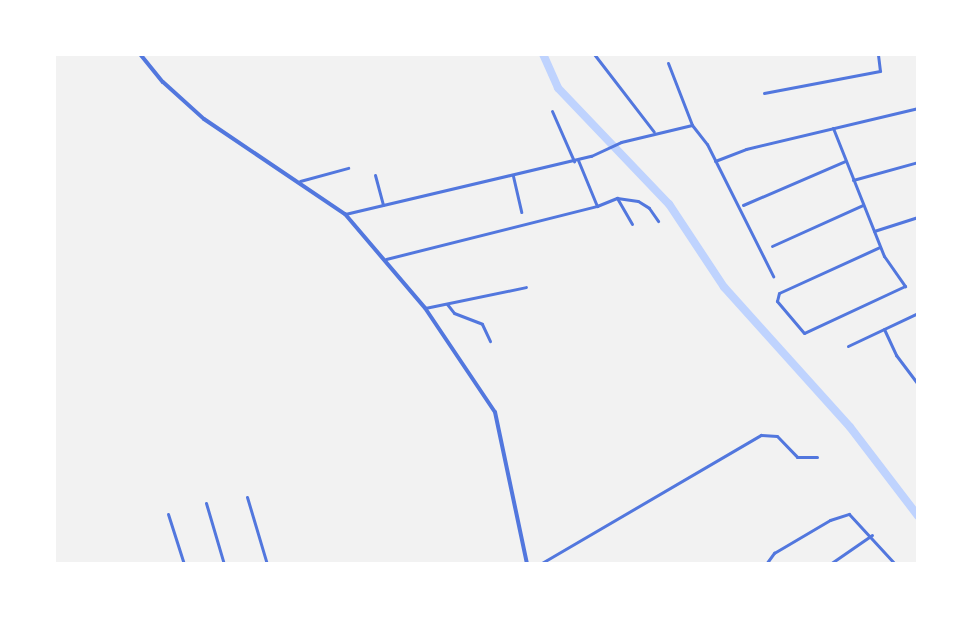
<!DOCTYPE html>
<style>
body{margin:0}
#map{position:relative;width:972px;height:618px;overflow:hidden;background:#f2f2f2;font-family:Poppins,sans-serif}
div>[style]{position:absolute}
.canal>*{height:8px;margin:-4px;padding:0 4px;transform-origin:4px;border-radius:4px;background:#bfd3fe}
.minor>*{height:3px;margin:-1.5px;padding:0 1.5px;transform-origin:1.5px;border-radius:1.5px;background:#5277de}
.tertiary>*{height:4px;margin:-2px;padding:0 2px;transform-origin:2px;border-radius:2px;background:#5277de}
span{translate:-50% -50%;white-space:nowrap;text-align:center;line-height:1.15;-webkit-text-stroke:6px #fff;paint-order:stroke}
.frame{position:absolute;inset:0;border:56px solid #fff;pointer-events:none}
</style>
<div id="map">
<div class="canal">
<i style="left:543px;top:54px;width:37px;rotate:66deg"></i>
<i style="left:558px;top:88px;width:161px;rotate:46.3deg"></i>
<i style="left:669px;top:204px;width:100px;rotate:56.5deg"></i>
<i style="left:724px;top:287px;width:188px;rotate:48deg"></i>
<i style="left:850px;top:427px;width:112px;rotate:52.6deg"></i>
</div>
<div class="minor">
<i style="left:594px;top:54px;width:98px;rotate:52.4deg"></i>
<i style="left:668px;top:63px;width:66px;rotate:68.8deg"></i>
<i style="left:764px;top:93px;width:118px;rotate:-10.7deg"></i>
<i style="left:880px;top:71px;width:17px;rotate:-97deg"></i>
<i style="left:552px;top:111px;width:55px;rotate:66.3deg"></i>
<i style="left:833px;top:128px;width:138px;rotate:68.3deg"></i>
<i style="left:884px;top:256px;width:37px;rotate:55deg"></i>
<i style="left:905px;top:286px;width:111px;rotate:155deg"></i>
<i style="left:804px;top:333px;width:42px;rotate:-130.2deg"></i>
<i style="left:777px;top:301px;width:8px;rotate:-76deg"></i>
<i style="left:779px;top:293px;width:111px;rotate:-24.5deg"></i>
<i style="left:578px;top:160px;width:50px;rotate:67.6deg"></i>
<i style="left:597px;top:206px;width:22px;rotate:-22deg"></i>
<i style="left:617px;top:198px;width:21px;rotate:8deg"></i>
<i style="left:638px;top:201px;width:13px;rotate:32deg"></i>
<i style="left:649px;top:208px;width:16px;rotate:55deg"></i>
<i style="left:715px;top:161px;width:33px;rotate:-21deg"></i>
<i style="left:746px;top:149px;width:177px;rotate:-13.4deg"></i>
<i style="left:375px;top:175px;width:31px;rotate:75deg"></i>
<i style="left:513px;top:176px;width:37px;rotate:77deg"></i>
<i style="left:853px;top:180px;width:67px;rotate:-15.5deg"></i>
<i style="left:300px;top:181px;width:50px;rotate:-15.2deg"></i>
<i style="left:617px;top:198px;width:30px;rotate:60deg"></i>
<i style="left:743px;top:205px;width:111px;rotate:-23.3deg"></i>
<i style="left:345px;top:214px;width:253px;rotate:-13.3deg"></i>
<i style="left:591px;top:156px;width:33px;rotate:-25deg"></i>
<i style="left:621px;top:142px;width:73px;rotate:-13.5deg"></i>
<i style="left:692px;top:125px;width:24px;rotate:52deg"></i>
<i style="left:707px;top:144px;width:148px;rotate:63.4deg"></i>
<i style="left:874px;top:231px;width:46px;rotate:-17.7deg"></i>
<i style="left:772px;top:246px;width:100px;rotate:-24.3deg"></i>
<i style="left:386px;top:259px;width:218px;rotate:-14.1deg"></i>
<i style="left:447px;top:304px;width:11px;rotate:52deg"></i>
<i style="left:454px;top:313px;width:30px;rotate:21deg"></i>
<i style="left:482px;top:324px;width:19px;rotate:65deg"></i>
<i style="left:425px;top:308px;width:103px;rotate:-11.7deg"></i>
<i style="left:884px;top:329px;width:29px;rotate:65deg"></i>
<i style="left:896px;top:355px;width:36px;rotate:53deg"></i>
<i style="left:848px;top:346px;width:77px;rotate:-25.2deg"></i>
<i style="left:247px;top:497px;width:70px;rotate:73.4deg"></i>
<i style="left:206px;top:503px;width:64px;rotate:73.6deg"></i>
<i style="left:168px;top:514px;width:52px;rotate:72.3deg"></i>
<i style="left:540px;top:564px;width:256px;rotate:-30.3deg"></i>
<i style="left:761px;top:435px;width:16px;rotate:4deg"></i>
<i style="left:777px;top:436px;width:29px;rotate:46deg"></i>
<i style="left:797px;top:457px;width:20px"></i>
<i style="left:766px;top:564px;width:14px;rotate:-54deg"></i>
<i style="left:774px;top:553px;width:65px;rotate:-30.5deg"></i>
<i style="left:830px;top:520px;width:20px;rotate:-18deg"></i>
<i style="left:849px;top:514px;width:68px;rotate:47.4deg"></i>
<i style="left:830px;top:564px;width:51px;rotate:-34.6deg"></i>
</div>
<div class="tertiary">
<i style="left:140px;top:54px;width:36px;rotate:51deg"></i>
<i style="left:163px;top:82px;width:55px;rotate:42.1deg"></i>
<i style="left:204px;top:119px;width:170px;rotate:34deg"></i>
<i style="left:345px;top:214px;width:123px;rotate:49.6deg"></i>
<i style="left:425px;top:308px;width:125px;rotate:56.1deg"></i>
<i style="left:495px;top:412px;width:155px;rotate:78.1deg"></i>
</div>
<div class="frame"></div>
</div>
